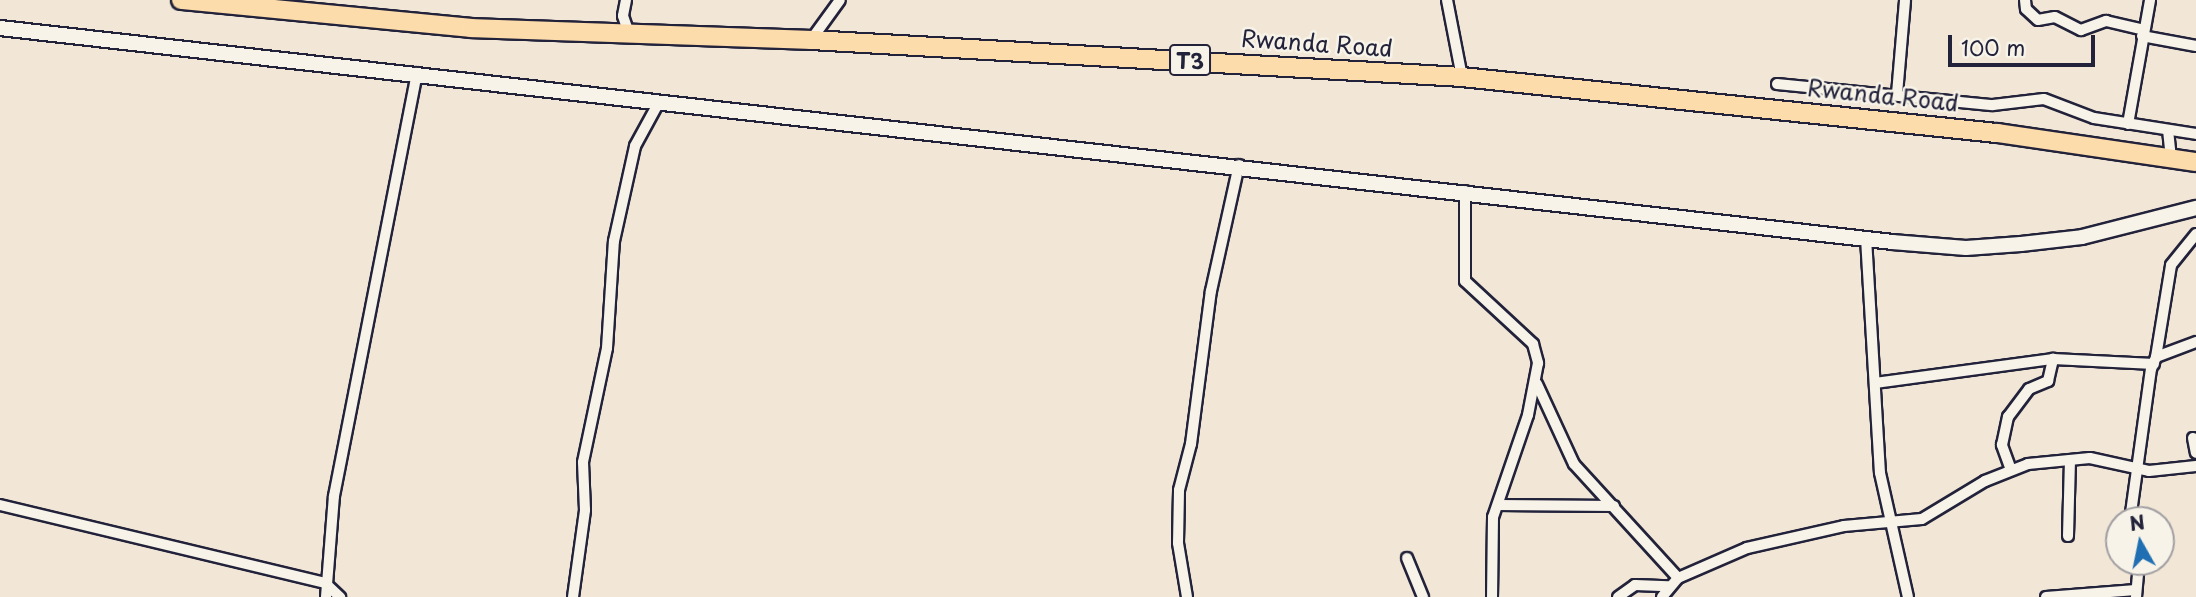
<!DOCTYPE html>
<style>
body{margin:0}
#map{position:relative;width:2196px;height:597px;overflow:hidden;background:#f2e7d6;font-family:"Playpen Sans",sans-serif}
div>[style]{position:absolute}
.roads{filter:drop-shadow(2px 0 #22223b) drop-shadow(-2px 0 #22223b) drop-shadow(0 2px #22223b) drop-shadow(0 -2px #22223b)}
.minor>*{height:10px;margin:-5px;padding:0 5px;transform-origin:5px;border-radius:5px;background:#f7f3e8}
.tertiary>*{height:14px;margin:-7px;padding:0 7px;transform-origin:7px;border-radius:7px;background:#f7f3e8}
.trunk>*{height:18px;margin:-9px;padding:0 9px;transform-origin:9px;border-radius:9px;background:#fddcac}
span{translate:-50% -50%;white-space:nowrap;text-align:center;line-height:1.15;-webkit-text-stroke:5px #f7f3e8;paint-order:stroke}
.shield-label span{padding:2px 5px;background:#f7f3e8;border:2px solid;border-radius:5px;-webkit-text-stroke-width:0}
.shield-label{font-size:21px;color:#22223b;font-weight:700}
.street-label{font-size:23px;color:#22223b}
.north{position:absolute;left:2105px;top:506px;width:70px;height:70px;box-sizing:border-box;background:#f7f3e8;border:2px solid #a29fa3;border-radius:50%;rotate:351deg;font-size:19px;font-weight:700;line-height:28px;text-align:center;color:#22223b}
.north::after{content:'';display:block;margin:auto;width:24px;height:32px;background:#1f6fb2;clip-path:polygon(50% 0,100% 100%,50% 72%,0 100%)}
.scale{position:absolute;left:1948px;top:35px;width:147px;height:32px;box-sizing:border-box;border:4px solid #22223b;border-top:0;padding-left:9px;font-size:21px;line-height:24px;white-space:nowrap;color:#22223b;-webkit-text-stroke:5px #f7f3e8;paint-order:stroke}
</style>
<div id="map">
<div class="roads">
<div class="minor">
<i style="left:626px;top:0;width:16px;rotate:101deg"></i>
<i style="left:623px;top:16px;width:18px;rotate:71deg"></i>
<i style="left:1447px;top:0;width:78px;rotate:79deg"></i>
<i style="left:2025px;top:0;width:9px;rotate:84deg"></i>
<i style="left:2026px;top:9px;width:16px;rotate:43deg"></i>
<i style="left:2038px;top:20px;width:17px;rotate:-10deg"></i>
<i style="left:2055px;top:17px;width:29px;rotate:27deg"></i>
<i style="left:2081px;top:30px;width:27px;rotate:-20deg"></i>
<i style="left:2106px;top:21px;width:39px;rotate:13deg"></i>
<i style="left:2142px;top:36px;width:55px;rotate:10.5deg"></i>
<i style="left:811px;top:40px;width:49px;rotate:-54.1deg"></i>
<i style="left:1777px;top:84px;width:217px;rotate:5.6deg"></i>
<i style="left:1993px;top:105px;width:51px;rotate:-6.7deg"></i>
<i style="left:2044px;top:99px;width:53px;rotate:20.8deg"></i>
<i style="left:2094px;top:118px;width:103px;rotate:8.9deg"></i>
<i style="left:1897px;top:94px;width:94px;rotate:-85.1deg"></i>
<i style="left:2128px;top:124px;width:126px;rotate:-79.9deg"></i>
<i style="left:2168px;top:130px;width:27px;rotate:84deg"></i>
<i style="left:1465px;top:191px;width:90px;rotate:90deg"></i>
<i style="left:1465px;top:281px;width:93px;rotate:42.8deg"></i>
<i style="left:1533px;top:344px;width:20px;rotate:75deg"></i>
<i style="left:1538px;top:363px;width:53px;rotate:100.9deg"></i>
<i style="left:1528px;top:415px;width:108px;rotate:108.9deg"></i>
<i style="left:1493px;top:517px;width:80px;rotate:90.7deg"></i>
<i style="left:1866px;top:238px;width:235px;rotate:86.6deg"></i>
<i style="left:1880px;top:473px;width:127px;rotate:77.3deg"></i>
<i style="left:2156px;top:357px;width:93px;rotate:-80.7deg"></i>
<i style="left:2171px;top:265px;width:40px;rotate:-51deg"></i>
<i style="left:1875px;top:383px;width:180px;rotate:-7.7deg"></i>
<i style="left:2053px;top:359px;width:101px;rotate:2.8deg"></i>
<i style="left:1537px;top:384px;width:88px;rotate:65.2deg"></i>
<i style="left:1574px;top:464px;width:154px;rotate:47.6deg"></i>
<i style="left:2193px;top:438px;width:15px;rotate:79deg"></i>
<i style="left:2011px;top:470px;width:27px;rotate:-110deg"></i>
<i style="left:2002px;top:445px;width:29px;rotate:-78deg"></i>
<i style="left:2008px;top:417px;width:35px;rotate:-53deg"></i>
<i style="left:2029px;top:389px;width:21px;rotate:-23deg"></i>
<i style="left:2048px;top:381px;width:23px;rotate:-77deg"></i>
<i style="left:0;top:505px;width:334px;rotate:13.5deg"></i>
<i style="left:325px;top:583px;width:21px;rotate:43deg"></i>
<i style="left:1498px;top:505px;width:116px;rotate:0.5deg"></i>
<i style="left:2130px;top:520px;width:152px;rotate:-82.1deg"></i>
<i style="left:2151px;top:369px;width:13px;rotate:-67deg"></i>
<i style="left:2156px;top:357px;width:43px;rotate:-20.6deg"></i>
<i style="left:2068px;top:536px;width:76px;rotate:-88.5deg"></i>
<i style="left:1407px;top:558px;width:42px;rotate:67.7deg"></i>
<i style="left:326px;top:597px;width:101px;rotate:-85.5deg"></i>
<i style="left:334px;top:496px;width:431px;rotate:-78.9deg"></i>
<i style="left:573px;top:597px;width:88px;rotate:-82.1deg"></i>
<i style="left:585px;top:510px;width:48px;rotate:-92.4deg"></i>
<i style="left:583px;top:462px;width:116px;rotate:-78.1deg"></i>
<i style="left:607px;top:348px;width:107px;rotate:-86.3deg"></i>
<i style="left:614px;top:241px;width:97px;rotate:-77.5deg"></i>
<i style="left:635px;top:146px;width:50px;rotate:-61.4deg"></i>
<i style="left:1187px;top:597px;width:55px;rotate:-99.5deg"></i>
<i style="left:1178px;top:543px;width:53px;rotate:-88.9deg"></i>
<i style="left:1179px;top:490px;width:48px;rotate:-75.4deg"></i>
<i style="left:1191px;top:444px;width:154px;rotate:-82.6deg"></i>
<i style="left:1211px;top:291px;width:129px;rotate:-77.5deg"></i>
<i style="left:1618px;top:597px;width:21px;rotate:-35deg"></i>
<i style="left:1635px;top:585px;width:33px;rotate:2deg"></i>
<i style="left:1662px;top:597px;width:25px;rotate:-50deg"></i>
<i style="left:1678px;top:578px;width:75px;rotate:-23.5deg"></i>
<i style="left:1747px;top:548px;width:99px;rotate:-12.8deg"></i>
<i style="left:1844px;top:526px;width:78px;rotate:-5.1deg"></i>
<i style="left:1922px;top:519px;width:74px;rotate:-31.1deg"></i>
<i style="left:1985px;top:481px;width:46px;rotate:-21.6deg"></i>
<i style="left:2028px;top:464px;width:62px;rotate:-5.5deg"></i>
<i style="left:2090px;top:458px;width:60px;rotate:12.4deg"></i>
<i style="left:2149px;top:471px;width:47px;rotate:-6.1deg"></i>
<i style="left:2046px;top:597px;width:90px;rotate:-4.4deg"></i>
<i style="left:2136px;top:597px;width:35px;rotate:-85deg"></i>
</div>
<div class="tertiary">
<i style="left:0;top:28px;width:1904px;rotate:6.45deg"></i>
<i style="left:1892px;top:242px;width:74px;rotate:4.6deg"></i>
<i style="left:1966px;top:248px;width:55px;rotate:-4.2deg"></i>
<i style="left:2021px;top:244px;width:61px;rotate:-6.5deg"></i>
<i style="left:2082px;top:237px;width:118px;rotate:-14.3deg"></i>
</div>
<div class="trunk">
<i style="left:181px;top:0;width:291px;rotate:5.5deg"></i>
<i style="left:471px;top:28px;width:340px;rotate:2deg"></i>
<i style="left:811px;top:40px;width:652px;rotate:3.25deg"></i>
<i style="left:1462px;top:77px;width:538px;rotate:5.98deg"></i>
<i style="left:1997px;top:133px;width:201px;rotate:8.3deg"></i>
</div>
</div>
<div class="shield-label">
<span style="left:1190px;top:60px">T3</span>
</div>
<div class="street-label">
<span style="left:1317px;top:43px;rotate:4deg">Rwanda Road</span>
<span style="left:1883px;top:95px;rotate:6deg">Rwanda Road</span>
</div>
<div class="north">N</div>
<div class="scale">100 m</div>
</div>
